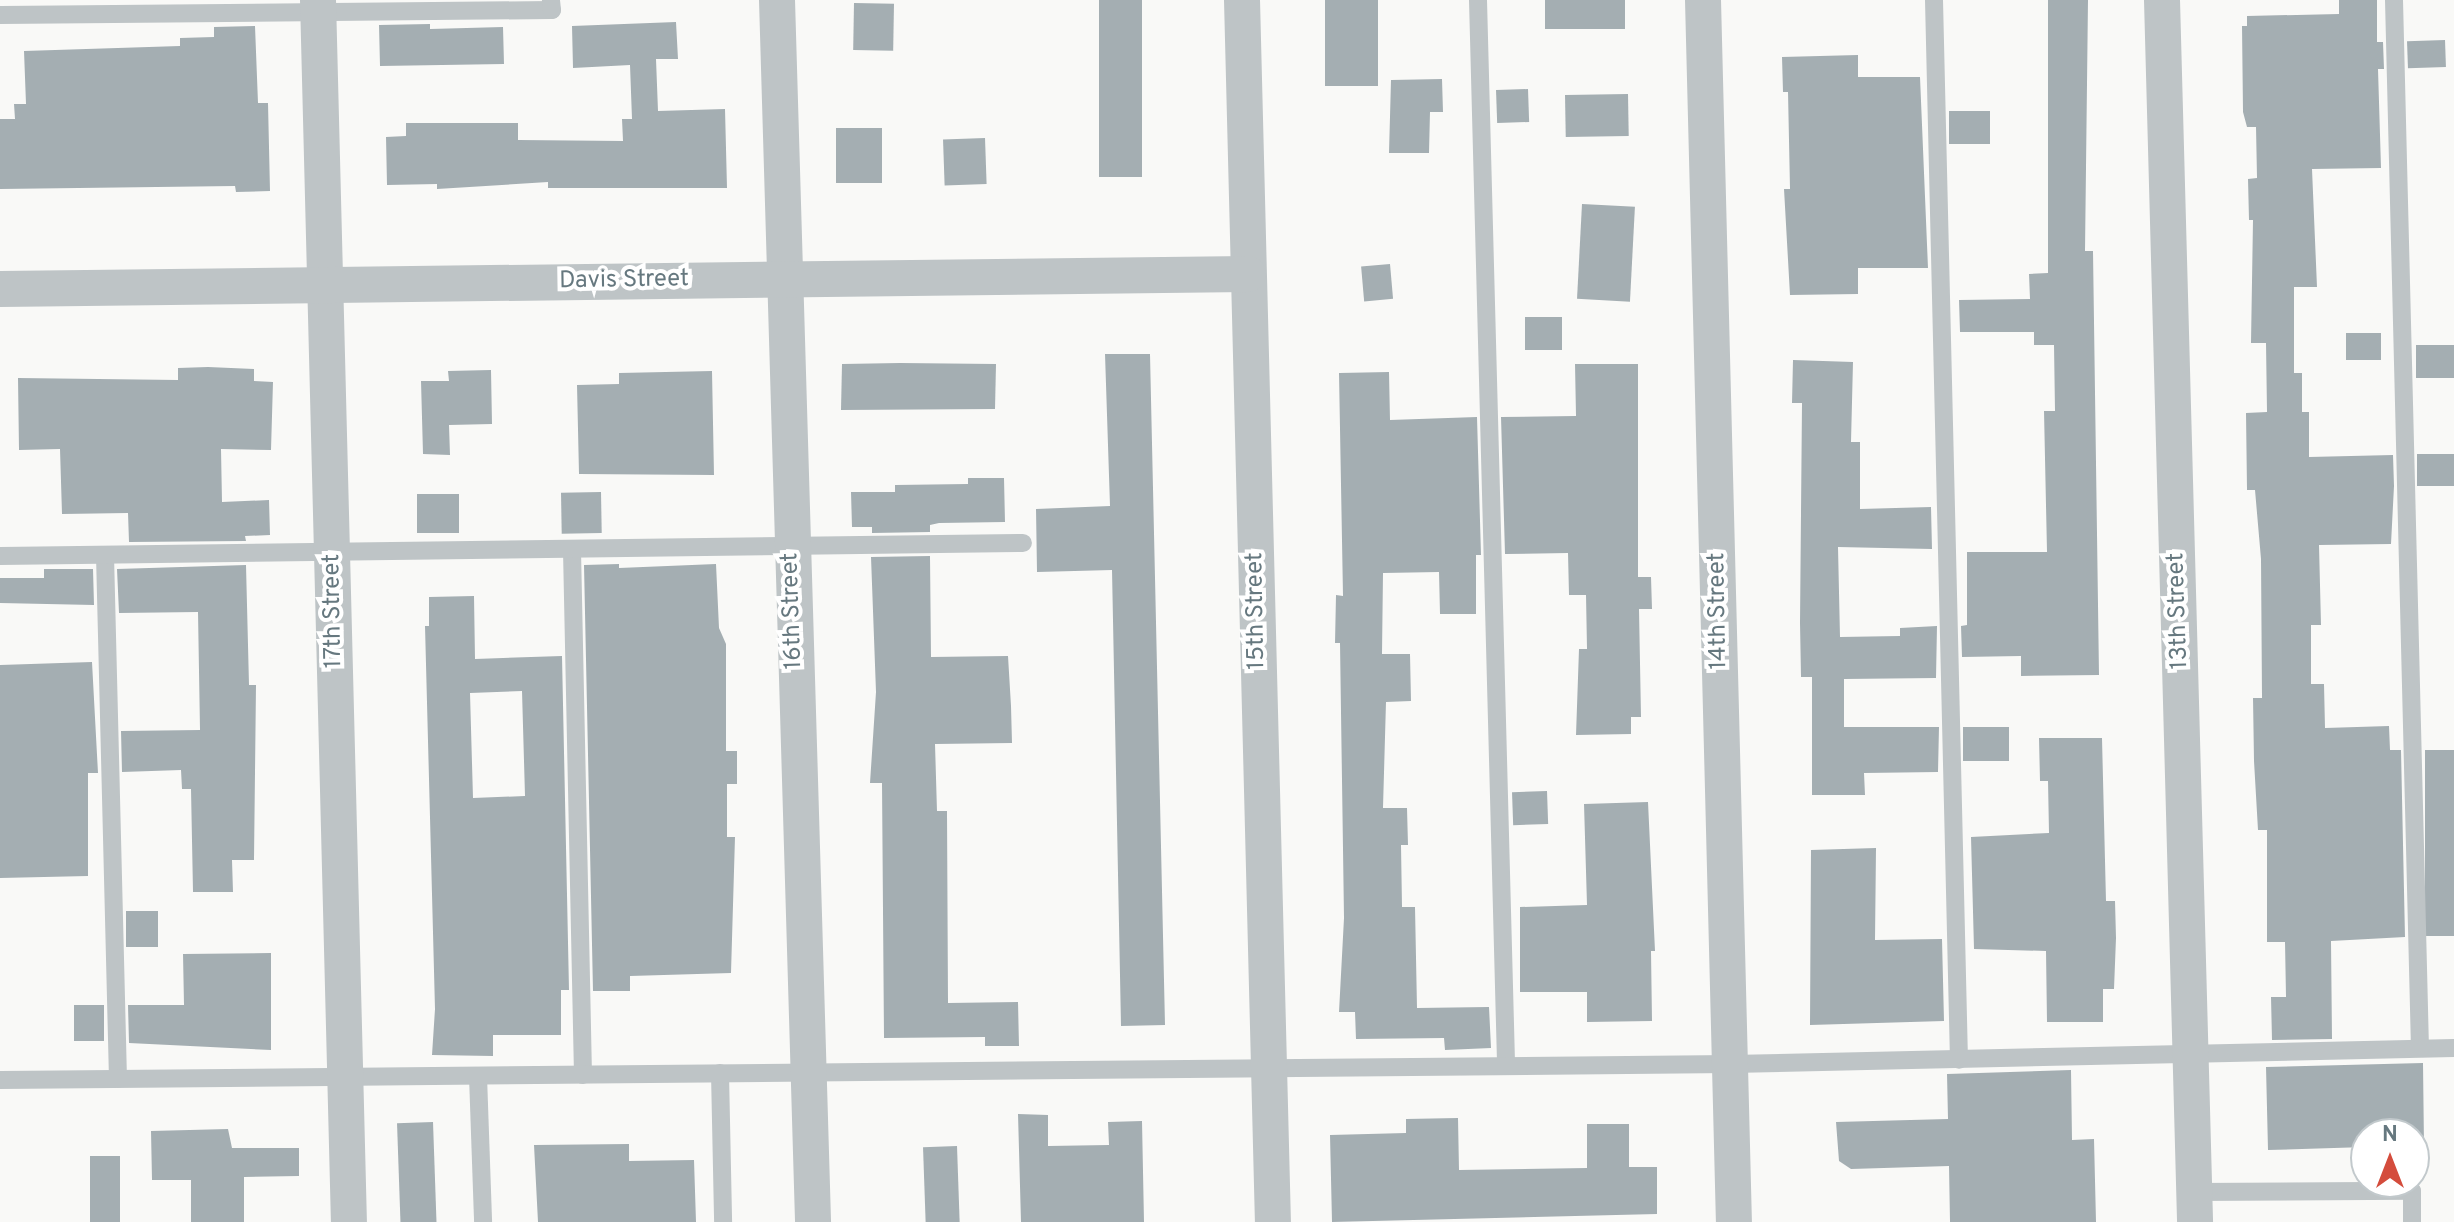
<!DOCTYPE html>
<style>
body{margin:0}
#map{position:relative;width:2454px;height:1222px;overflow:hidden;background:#f9f9f7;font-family:Overpass,sans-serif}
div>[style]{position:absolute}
.building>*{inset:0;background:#a4aeb2;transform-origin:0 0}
.service>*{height:18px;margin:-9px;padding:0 9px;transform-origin:9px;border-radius:9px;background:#bec4c6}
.minor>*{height:36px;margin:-18px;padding:0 18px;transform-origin:18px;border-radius:18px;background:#bec4c6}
span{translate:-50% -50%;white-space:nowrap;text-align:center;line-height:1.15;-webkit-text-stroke:8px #fff;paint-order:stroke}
.street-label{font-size:24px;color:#66787f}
.north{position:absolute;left:2350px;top:1118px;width:80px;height:80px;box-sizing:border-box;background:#fff;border:2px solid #c2c9cc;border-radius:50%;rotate:0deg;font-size:22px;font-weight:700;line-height:32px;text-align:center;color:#66787f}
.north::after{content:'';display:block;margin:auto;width:28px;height:36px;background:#d44c3c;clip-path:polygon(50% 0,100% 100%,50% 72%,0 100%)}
</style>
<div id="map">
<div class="building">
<i style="left:1099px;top:0;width:43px;height:177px"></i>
<i style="left:1325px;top:0;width:53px;height:86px"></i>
<i style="left:1545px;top:0;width:80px;height:29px"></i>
<i style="clip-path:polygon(2048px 0,2088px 0,2085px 251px,2093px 251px,2099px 675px,2021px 676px,2021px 656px,1962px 657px,1961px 626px,1967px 625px,1967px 552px,2047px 552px,2044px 411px,2055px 411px,2054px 345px,2034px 345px,2034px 332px,1960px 332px,1959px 300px,2030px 299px,2029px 274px,2048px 273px)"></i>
<i style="clip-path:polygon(2339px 0,2377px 0,2377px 42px,2383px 42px,2384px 69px,2378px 69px,2381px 168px,2312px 169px,2317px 287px,2294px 287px,2294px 373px,2302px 373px,2302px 412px,2309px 412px,2309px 457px,2393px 455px,2394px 486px,2391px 544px,2319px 545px,2321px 625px,2311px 625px,2311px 684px,2324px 684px,2325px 728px,2389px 726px,2390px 750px,2401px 750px,2405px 937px,2331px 941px,2332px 1039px,2272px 1040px,2271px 997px,2286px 997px,2285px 942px,2267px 942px,2267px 830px,2258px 830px,2254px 761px,2253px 698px,2262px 698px,2261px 559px,2255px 490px,2247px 490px,2246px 413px,2267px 412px,2266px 343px,2251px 343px,2253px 220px,2249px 220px,2248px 179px,2257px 178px,2256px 127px,2247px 127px,2243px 112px,2242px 26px,2247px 26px,2247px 16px,2339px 14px)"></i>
<i style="left:854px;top:3px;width:40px;height:47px;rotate:1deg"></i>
<i style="clip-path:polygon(676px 22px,678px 59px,656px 59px,658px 111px,725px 109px,727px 188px,548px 188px,548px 182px,437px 189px,437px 184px,387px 185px,386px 137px,406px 136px,406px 123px,518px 123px,518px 140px,623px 141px,622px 119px,632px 119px,630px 65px,573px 68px,572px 26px)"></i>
<i style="clip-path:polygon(430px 24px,430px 29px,503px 27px,504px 64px,380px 66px,379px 25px)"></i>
<i style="clip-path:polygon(255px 26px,258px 103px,268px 103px,270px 191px,236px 192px,235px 186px,0 189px,0 119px,15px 119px,14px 104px,26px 104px,24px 51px,180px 46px,180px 38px,214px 37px,214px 27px)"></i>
<i style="left:2445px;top:40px;width:27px;height:38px;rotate:88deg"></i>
<i style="clip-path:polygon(1858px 55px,1858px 77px,1920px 77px,1928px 268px,1858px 268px,1858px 294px,1790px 295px,1784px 189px,1790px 189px,1788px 92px,1783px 92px,1782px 57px)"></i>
<i style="clip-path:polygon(1442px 79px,1443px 112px,1430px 112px,1429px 153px,1389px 153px,1391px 80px)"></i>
<i style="left:1528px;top:89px;width:33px;height:32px;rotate:88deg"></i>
<i style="left:1628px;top:94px;width:42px;height:63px;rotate:89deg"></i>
<i style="left:1990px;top:111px;width:33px;height:41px;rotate:90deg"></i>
<i style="left:836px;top:128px;width:46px;height:55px"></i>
<i style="left:985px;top:138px;width:46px;height:42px;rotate:88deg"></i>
<i style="left:1582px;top:204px;width:53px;height:95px;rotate:3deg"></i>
<i style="left:1390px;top:264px;width:35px;height:29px;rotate:85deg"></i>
<i style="left:1525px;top:317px;width:37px;height:33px"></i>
<i style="left:2346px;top:333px;width:35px;height:27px"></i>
<i style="left:2416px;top:345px;width:38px;height:33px"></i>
<i style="clip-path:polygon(1105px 354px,1150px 354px,1165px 1025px,1121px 1026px,1112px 570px,1037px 572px,1036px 509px,1110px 506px)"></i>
<i style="clip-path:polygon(1793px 360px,1853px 362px,1851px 442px,1860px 442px,1860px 509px,1931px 507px,1932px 549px,1838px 547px,1840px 637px,1900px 636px,1900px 628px,1937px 626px,1936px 678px,1844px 679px,1844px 727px,1939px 727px,1938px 772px,1864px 773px,1865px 795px,1812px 795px,1812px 677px,1801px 677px,1800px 623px,1802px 403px,1792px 403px)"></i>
<i style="clip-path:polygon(900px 363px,996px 364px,995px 409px,841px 410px,842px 364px)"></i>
<i style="clip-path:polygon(1575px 364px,1638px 364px,1638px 577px,1651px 577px,1652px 609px,1639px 609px,1641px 717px,1631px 717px,1631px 734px,1576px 735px,1579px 649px,1587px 649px,1586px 595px,1569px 595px,1568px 553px,1505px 554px,1501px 417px,1576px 416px)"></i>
<i style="clip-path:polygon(208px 367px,254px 369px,254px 381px,273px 382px,271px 450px,221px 449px,222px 502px,269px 500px,270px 535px,245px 536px,246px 541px,129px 542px,128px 513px,62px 514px,60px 449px,19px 450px,18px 378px,178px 380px,178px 368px)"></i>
<i style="clip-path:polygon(491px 370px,492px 424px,449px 425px,450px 455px,423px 454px,421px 381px,449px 381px,448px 371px)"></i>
<i style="clip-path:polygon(712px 371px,714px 475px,579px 474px,577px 385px,619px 384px,619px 373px)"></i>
<i style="clip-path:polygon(1389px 372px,1390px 420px,1477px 417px,1481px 555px,1476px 555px,1476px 614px,1440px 614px,1439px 572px,1383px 573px,1382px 654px,1410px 654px,1411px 701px,1386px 702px,1383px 808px,1407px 808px,1408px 845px,1401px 845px,1402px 907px,1415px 907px,1417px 1008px,1489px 1007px,1491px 1048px,1445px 1050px,1444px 1038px,1356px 1039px,1355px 1012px,1339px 1012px,1344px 918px,1340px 643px,1335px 643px,1336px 595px,1343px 596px,1339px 373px)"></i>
<i style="left:2454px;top:454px;width:32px;height:37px;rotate:90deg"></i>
<i style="clip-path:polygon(968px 478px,1004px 478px,1005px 522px,939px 523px,930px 525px,930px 532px,872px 533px,872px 527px,852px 527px,851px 492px,895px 492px,895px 485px,968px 484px)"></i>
<i style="left:601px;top:492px;width:41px;height:40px;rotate:89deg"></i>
<i style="left:417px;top:494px;width:42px;height:39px"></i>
<i style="clip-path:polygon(930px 556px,931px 657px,1008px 656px,1011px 706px,1012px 743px,935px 744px,937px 811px,947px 811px,948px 1003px,1018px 1002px,1019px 1046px,985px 1046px,985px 1037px,884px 1038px,882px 783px,870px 783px,876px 692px,871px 557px)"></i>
<i style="clip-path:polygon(619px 564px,619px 568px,716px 564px,719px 628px,726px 644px,726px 751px,737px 751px,737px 784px,727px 784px,727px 837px,735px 837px,731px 973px,630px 976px,630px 991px,593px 991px,584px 565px)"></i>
<i style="clip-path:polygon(246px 565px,249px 685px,256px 685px,254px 860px,232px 860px,233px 892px,193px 892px,191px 789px,182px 789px,181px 770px,122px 772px,121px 731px,200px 730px,198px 612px,119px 613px,117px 569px)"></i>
<i style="clip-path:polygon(44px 569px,93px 569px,94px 605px,0 603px,0 578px,44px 578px)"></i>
<i style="clip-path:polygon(evenodd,474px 596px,475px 659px,562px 656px,569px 990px,561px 990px,561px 1035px,493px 1035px,493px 1056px,432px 1055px,435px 1009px,425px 626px,429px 626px,429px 597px,474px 596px,522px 691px,525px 796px,473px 798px,470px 693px,522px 691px)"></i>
<i style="clip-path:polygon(92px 662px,98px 773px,88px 773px,88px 876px,0 878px,0 665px)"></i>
<i style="left:1963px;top:727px;width:46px;height:34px"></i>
<i style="clip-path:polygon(2039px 738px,2102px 738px,2106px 901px,2115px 901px,2116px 938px,2114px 989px,2103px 989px,2103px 1022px,2047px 1022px,2046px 951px,1974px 949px,1971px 837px,2049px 833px,2048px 781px,2040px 781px)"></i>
<i style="left:2425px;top:750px;width:29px;height:186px"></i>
<i style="left:1547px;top:791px;width:33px;height:35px;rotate:88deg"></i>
<i style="clip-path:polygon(1648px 802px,1655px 951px,1651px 951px,1652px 1021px,1587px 1022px,1587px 992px,1520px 992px,1520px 907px,1587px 905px,1584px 804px)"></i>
<i style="clip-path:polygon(1876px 848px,1875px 940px,1942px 939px,1944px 1021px,1810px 1025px,1811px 850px)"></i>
<i style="left:126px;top:911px;width:32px;height:36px"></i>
<i style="clip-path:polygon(271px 953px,271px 1050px,129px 1043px,128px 1005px,184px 1005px,183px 954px)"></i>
<i style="left:74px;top:1005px;width:30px;height:36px"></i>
<i style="clip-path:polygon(2423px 1063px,2424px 1146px,2414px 1146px,2414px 1134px,2366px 1134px,2366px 1147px,2268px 1150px,2266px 1067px)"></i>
<i style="clip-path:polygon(2071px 1070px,2072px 1140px,2094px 1139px,2096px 1222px,1950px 1222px,1949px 1166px,1851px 1169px,1839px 1161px,1836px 1122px,1948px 1119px,1947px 1074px)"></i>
<i style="clip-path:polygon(1018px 1114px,1048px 1115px,1048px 1146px,1109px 1145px,1108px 1122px,1142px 1121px,1144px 1222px,1021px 1222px)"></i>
<i style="clip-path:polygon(1458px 1118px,1459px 1170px,1587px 1168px,1587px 1124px,1629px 1124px,1629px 1167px,1657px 1167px,1657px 1214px,1332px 1222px,1330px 1135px,1406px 1133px,1406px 1119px)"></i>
<i style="left:433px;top:1122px;width:100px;height:36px;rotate:88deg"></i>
<i style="clip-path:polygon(228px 1129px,232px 1148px,299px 1148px,299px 1176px,244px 1177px,244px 1222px,191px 1222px,191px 1180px,152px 1180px,151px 1131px)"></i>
<i style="clip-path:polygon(629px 1144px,629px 1161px,694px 1160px,696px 1222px,538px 1222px,534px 1145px)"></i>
<i style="left:957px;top:1146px;width:76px;height:34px;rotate:88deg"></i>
<i style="left:90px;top:1156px;width:30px;height:66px"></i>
</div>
<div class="service">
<i style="left:1478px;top:0;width:1065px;rotate:88.49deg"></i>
<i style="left:1934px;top:0;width:1060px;rotate:88.65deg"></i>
<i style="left:2394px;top:0;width:1048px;rotate:88.58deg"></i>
<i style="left:0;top:15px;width:552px;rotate:-0.52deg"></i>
<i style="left:552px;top:10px;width:10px;rotate:-96deg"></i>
<i style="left:572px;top:550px;width:525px;rotate:88.8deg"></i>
<i style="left:105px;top:555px;width:524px;rotate:88.58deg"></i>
<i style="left:0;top:556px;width:1023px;rotate:-0.73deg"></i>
<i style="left:720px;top:1073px;width:149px;rotate:88.8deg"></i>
<i style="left:478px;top:1076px;width:146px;rotate:88deg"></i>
<i style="left:0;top:1080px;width:1731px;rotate:-0.53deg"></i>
<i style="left:1731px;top:1064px;width:723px;rotate:-1.27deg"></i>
<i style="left:2194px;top:1192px;width:218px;rotate:-0.3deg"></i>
<i style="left:2412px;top:1191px;width:31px;rotate:90deg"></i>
</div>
<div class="minor">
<i style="left:318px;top:0;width:1222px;rotate:88.55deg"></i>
<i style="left:777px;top:0;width:1223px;rotate:88.31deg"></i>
<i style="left:1242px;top:0;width:1222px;rotate:88.55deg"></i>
<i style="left:1703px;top:0;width:1222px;rotate:88.55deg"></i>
<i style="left:2162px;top:0;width:1222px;rotate:88.45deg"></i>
<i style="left:0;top:289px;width:1248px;rotate:-0.69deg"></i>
</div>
<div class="street-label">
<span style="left:624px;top:281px;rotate:-1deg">Davis Street</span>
<span style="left:334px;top:611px;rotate:-91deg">17th Street</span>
<span style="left:793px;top:611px;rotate:-92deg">16th Street</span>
<span style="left:1257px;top:611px;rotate:-91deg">15th Street</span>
<span style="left:1719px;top:611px;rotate:-91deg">14th Street</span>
<span style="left:2179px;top:611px;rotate:-92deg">13th Street</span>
</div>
<div class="north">N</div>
</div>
